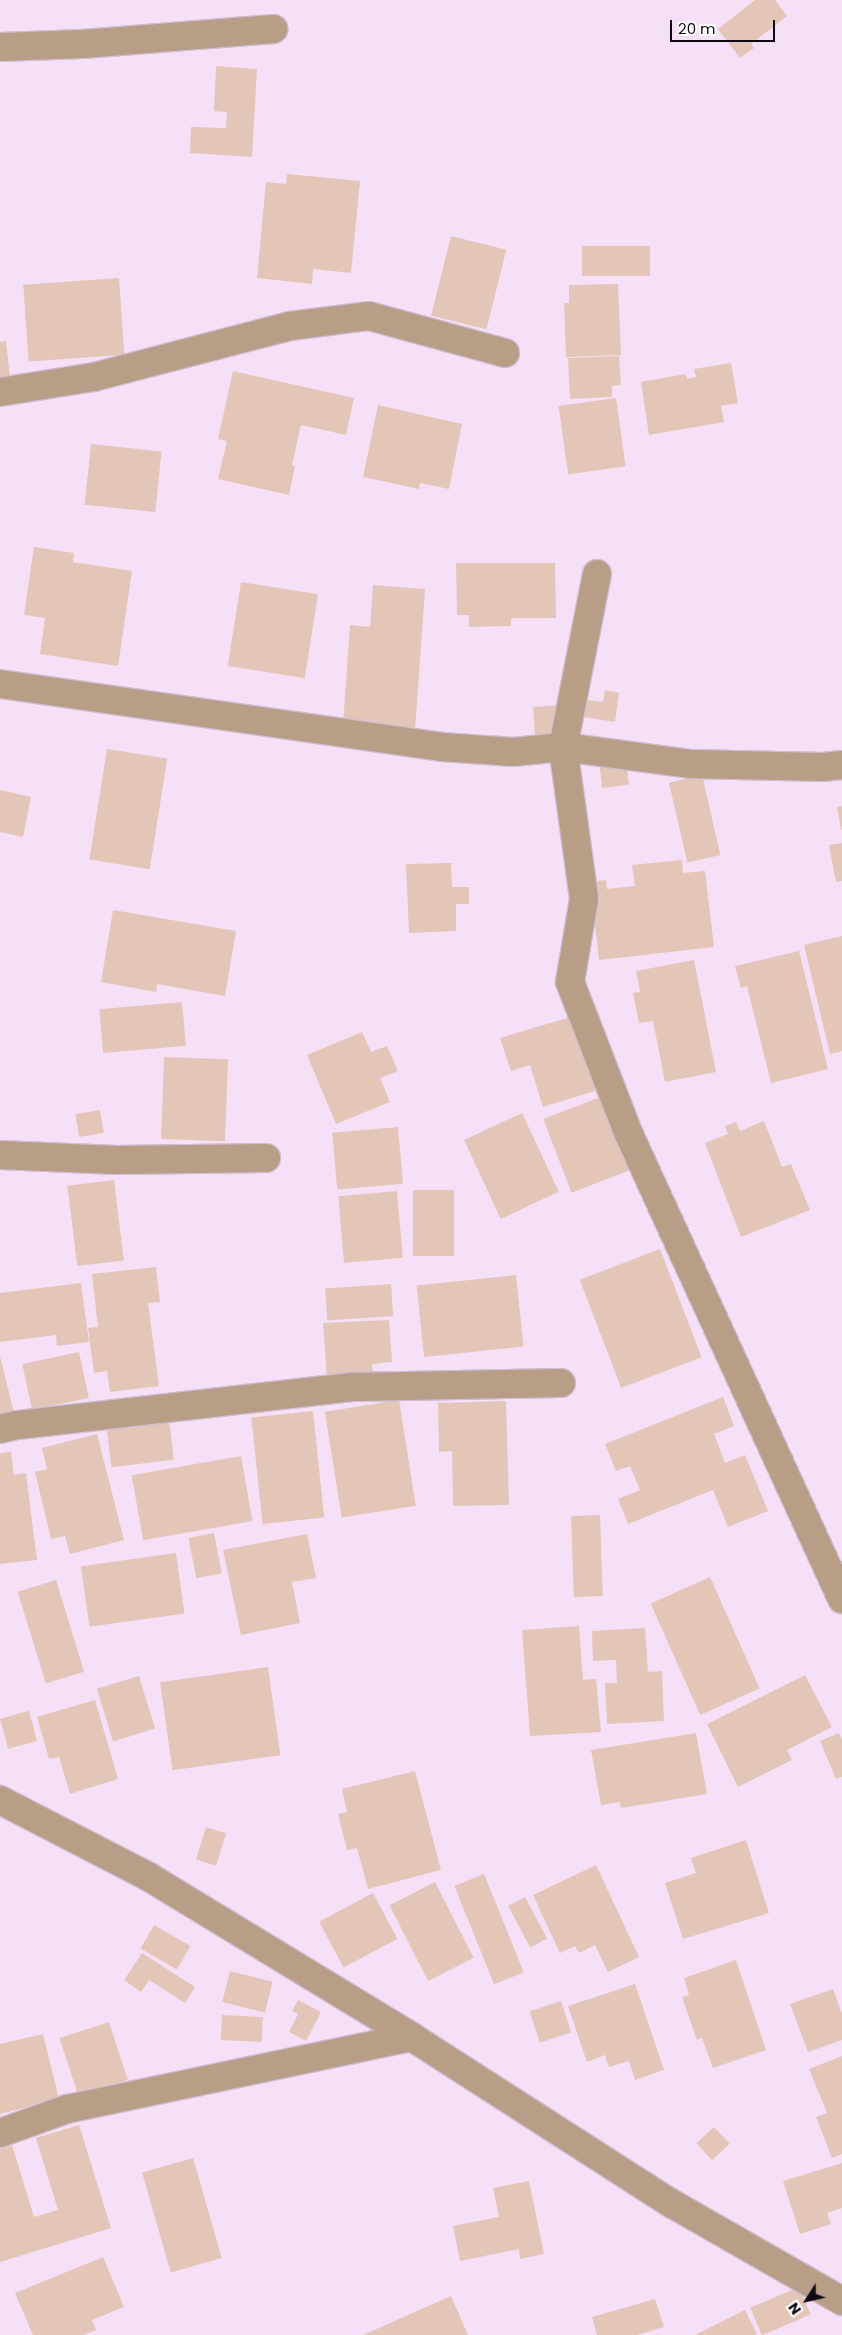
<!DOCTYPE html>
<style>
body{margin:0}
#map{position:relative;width:842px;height:2335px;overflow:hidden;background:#f5e0f8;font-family:Poppins,sans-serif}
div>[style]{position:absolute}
.building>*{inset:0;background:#e3c6b8;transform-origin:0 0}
.roads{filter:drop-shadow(1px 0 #d0bed3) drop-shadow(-1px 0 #d0bed3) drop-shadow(0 1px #d0bed3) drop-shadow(0 -1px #d0bed3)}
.minor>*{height:28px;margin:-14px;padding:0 14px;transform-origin:14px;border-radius:14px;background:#b89d87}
span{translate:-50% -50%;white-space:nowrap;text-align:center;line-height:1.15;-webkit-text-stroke:4px #fff;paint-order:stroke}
.north{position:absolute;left:782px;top:2275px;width:50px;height:50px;-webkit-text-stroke:4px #fff;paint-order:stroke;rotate:235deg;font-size:14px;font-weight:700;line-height:20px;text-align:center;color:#100911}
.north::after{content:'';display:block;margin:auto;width:18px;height:22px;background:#100911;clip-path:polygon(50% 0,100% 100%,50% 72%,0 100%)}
.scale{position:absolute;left:670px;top:20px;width:105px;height:22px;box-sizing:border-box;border:2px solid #100911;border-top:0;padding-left:6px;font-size:15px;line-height:18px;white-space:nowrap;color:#100911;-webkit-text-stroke:4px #fff;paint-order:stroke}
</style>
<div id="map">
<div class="building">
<i style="clip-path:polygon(755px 0,775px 0,787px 16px,751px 44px,754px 48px,740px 58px,718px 29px)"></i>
<i style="clip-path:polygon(216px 66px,257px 69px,252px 157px,190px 153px,191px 127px,226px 128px,227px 112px,214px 111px)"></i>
<i style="clip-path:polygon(287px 174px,360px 181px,351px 273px,313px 269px,312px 284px,257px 278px,266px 182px,286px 184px)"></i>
<i style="left:451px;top:236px;width:57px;height:82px;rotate:14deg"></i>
<i style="left:582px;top:246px;width:68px;height:30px"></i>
<i style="left:119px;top:278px;width:77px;height:96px;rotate:86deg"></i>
<i style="clip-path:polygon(618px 284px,621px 355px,566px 357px,564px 303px,569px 303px,569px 285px)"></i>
<i style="clip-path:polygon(6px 341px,10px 378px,0 379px,0 342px)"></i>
<i style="clip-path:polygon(619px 356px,621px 385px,612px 386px,612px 397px,570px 399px,568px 358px)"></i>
<i style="clip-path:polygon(731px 363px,738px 403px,721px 406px,724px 422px,649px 435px,641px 382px,686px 374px,687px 379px,696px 377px,694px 369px)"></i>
<i style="clip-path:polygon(233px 371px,354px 398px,346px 435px,301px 425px,292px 465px,295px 466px,289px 495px,218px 479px,227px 441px,218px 439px)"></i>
<i style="left:616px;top:398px;width:69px;height:58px;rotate:82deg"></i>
<i style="clip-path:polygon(378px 405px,462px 424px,449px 489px,420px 483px,419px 489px,363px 477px)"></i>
<i style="left:91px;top:444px;width:71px;height:61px;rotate:6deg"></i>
<i style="clip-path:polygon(34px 547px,74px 553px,73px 562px,132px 571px,118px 666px,40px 654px,45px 618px,24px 615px)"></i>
<i style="clip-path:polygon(456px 563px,555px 563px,556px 618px,511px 618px,511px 626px,469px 627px,469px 615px,457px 615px)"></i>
<i style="left:241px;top:582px;width:78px;height:85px;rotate:9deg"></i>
<i style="clip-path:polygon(373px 585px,425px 589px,415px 731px,343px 725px,350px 625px,370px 627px)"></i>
<i style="clip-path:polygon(605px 690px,619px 693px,615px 722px,584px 717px,586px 700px,603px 702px)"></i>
<i style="left:560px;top:705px;width:32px;height:27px;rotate:86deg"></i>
<i style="left:107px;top:749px;width:61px;height:112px;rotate:9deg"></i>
<i style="left:626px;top:760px;width:25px;height:27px;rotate:83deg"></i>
<i style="left:702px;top:775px;width:82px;height:34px;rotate:77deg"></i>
<i style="clip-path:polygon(0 790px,31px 797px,23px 837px,0 832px)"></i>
<i style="clip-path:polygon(842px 806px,842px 830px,841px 830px,837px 807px)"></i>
<i style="clip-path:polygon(842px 843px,842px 881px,836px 882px,829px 845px)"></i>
<i style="clip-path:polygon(682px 860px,683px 873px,705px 871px,714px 947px,599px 960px,590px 882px,606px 880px,607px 889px,635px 886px,632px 865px)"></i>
<i style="clip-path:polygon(451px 863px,452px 887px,469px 887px,469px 904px,456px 904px,456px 931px,409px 933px,406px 864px)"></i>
<i style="clip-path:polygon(113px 910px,236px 931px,225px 996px,157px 984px,156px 992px,101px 982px)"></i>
<i style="clip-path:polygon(842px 936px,842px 1051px,830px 1054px,804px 945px)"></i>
<i style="clip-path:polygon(799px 951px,828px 1069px,771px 1083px,747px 986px,741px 988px,735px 966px)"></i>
<i style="clip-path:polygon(694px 960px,716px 1072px,665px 1082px,653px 1021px,639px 1023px,633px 993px,640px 992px,636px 971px)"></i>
<i style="left:182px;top:1002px;width:44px;height:83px;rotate:85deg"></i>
<i style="clip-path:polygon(574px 1016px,598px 1090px,543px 1107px,530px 1065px,511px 1071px,500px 1038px)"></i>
<i style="clip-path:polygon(362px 1032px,371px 1052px,387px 1046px,398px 1071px,380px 1078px,390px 1102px,336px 1124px,307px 1055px)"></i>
<i style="left:164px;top:1057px;width:64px;height:82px;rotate:2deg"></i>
<i style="left:603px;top:1096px;width:79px;height:64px;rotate:69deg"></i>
<i style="left:100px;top:1110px;width:23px;height:25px;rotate:80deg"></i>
<i style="left:522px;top:1113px;width:87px;height:64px;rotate:65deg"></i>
<i style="clip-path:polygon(764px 1121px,782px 1167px,791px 1164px,810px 1210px,741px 1237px,705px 1143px,728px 1134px,725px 1126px,736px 1122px,740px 1131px)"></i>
<i style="left:398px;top:1127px;width:57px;height:66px;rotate:85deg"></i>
<i style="left:114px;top:1180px;width:81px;height:47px;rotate:83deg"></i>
<i style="left:413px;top:1190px;width:41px;height:66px"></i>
<i style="left:397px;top:1191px;width:67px;height:59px;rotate:85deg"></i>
<i style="left:660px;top:1249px;width:116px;height:86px;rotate:69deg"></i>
<i style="clip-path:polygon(156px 1267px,160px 1302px,148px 1303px,159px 1386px,110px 1392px,107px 1371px,94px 1373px,88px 1328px,98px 1327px,92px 1274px)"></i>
<i style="left:516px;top:1275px;width:72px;height:100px;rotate:84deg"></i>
<i style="clip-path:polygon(81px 1283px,89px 1342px,57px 1346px,56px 1335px,0 1342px,0 1293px)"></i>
<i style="left:391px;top:1284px;width:32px;height:66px;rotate:86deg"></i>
<i style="clip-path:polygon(389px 1320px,392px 1362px,372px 1364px,373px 1374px,327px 1377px,323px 1323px)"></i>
<i style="left:79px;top:1352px;width:47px;height:58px;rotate:78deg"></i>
<i style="clip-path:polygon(0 1356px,14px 1413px,0 1416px)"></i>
<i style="clip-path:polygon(723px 1397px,734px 1426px,714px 1434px,725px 1463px,745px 1455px,768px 1511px,728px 1527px,713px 1490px,628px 1524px,618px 1499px,640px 1490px,630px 1466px,616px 1471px,605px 1444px)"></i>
<i style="left:399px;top:1400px;width:107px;height:75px;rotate:81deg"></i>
<i style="clip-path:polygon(506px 1401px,509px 1505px,453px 1506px,452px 1451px,439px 1452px,438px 1403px)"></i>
<i style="left:313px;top:1411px;width:107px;height:62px;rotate:84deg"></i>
<i style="left:169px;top:1419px;width:41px;height:63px;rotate:83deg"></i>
<i style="clip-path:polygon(97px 1434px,124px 1540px,70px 1554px,65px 1536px,51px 1539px,35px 1472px,47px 1469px,42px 1448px)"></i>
<i style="clip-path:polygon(11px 1452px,14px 1475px,26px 1473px,37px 1560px,0 1564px,0 1453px)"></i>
<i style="left:241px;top:1456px;width:66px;height:111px;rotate:80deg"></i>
<i style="left:600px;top:1515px;width:81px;height:29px;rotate:88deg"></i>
<i style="left:214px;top:1533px;width:41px;height:26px;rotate:79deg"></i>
<i style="clip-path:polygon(307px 1534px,316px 1578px,292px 1582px,300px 1623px,241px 1635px,223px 1550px)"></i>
<i style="left:176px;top:1553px;width:61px;height:96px;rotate:82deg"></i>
<i style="left:710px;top:1577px;width:122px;height:65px;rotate:66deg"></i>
<i style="left:56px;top:1580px;width:96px;height:40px;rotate:73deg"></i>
<i style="clip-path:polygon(579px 1626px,583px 1680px,596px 1679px,601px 1732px,530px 1736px,522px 1630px)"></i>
<i style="clip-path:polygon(645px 1628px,648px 1672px,662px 1671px,664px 1721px,607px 1724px,605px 1683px,617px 1683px,616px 1660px,593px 1661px,592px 1631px)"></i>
<i style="left:268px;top:1667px;width:89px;height:109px;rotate:82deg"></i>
<i style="clip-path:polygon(805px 1675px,832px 1727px,787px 1750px,792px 1760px,738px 1787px,707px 1724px)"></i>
<i style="left:139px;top:1676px;width:55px;height:44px;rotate:73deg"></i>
<i style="clip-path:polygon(95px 1700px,118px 1779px,70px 1794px,59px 1757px,49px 1759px,37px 1717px)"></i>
<i style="left:29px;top:1711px;width:31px;height:30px;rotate:75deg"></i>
<i style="clip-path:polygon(696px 1733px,707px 1794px,621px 1808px,620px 1802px,601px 1805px,591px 1750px)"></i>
<i style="clip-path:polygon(839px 1733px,842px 1740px,842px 1777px,836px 1779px,820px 1741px)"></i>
<i style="clip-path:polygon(415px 1771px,441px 1870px,368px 1889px,357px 1848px,347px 1850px,338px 1814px,347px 1812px,342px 1789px)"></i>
<i style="left:206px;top:1827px;width:21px;height:34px;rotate:17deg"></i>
<i style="clip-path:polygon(746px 1840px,769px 1913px,683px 1939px,665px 1883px,696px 1873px,691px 1858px)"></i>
<i style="clip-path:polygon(596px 1865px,639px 1957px,608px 1972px,595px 1945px,579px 1953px,575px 1946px,560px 1953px,533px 1895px)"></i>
<i style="left:484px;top:1874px;width:106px;height:32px;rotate:68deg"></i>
<i style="left:435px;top:1882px;width:85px;height:51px;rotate:63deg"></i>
<i style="left:373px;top:1893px;width:52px;height:61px;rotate:62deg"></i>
<i style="left:525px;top:1897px;width:47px;height:19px;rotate:62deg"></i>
<i style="left:154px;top:1925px;width:42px;height:27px;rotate:30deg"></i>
<i style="clip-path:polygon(142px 1953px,195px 1987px,185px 2003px,149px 1980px,141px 1992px,124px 1980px)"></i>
<i style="clip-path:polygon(736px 1960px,766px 2050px,713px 2068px,702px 2038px,697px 2040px,682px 1997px,689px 1995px,684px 1978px)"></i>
<i style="left:230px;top:1971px;width:44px;height:32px;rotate:14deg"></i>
<i style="clip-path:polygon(635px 1984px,664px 2070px,635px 2080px,629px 2061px,609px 2067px,605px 2055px,587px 2062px,568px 2006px)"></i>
<i style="clip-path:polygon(833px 1989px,842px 2014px,842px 2040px,808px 2052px,790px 2004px)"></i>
<i style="clip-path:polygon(298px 2000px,321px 2012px,306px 2041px,289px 2032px,298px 2014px,292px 2011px)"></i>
<i style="left:561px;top:2001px;width:33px;height:33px;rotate:72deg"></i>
<i style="left:222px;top:2015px;width:41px;height:25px;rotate:3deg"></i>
<i style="left:109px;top:2022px;width:61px;height:52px;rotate:72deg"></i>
<i style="clip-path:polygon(43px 2034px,59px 2099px,0 2114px,0 2044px)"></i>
<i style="clip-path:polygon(842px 2056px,842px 2154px,832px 2158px,816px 2117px,827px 2113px,809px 2069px)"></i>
<i style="clip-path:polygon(79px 2125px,111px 2228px,0 2262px,0 2149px,12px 2145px,34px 2217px,58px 2210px,36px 2138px)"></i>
<i style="left:714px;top:2127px;width:23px;height:24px;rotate:47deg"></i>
<i style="left:193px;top:2158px;width:104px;height:53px;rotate:74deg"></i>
<i style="clip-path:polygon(842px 2163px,842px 2208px,827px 2213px,831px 2224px,800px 2234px,783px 2181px)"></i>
<i style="clip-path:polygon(529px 2181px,544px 2254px,520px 2259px,519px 2249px,460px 2261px,453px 2226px,499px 2217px,493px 2188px)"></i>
<i style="clip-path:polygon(103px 2257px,124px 2307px,92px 2320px,96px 2330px,83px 2335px,33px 2335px,15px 2293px)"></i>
<i style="left:799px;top:2287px;width:30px;height:53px;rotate:67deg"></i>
<i style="clip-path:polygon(451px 2296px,468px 2335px,363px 2335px)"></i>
<i style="clip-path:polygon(655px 2299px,664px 2327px,637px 2335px,597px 2335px,592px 2317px)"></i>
<i style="clip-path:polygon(745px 2310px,757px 2334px,754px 2335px,695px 2335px)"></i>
</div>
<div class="roads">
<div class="minor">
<i style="left:0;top:47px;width:83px;rotate:-2.1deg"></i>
<i style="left:83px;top:44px;width:191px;rotate:-4.5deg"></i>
<i style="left:0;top:392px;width:95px;rotate:-9.1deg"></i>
<i style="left:94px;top:377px;width:203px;rotate:-14.6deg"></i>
<i style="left:290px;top:326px;width:80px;rotate:-7.2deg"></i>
<i style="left:369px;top:316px;width:141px;rotate:15.2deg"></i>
<i style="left:597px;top:574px;width:176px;rotate:101.1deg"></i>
<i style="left:563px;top:747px;width:153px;rotate:82.1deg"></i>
<i style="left:584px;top:899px;width:84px;rotate:99.6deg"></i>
<i style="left:570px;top:982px;width:159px;rotate:68.9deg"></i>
<i style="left:627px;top:1130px;width:516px;rotate:65.37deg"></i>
<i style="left:0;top:684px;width:446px;rotate:8.1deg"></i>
<i style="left:442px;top:747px;width:71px;rotate:4deg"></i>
<i style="left:513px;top:752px;width:50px;rotate:-5.7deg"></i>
<i style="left:563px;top:747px;width:128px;rotate:7.6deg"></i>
<i style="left:690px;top:764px;width:133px;rotate:1.3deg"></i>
<i style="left:823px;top:767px;width:19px;rotate:-6deg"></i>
<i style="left:0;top:1155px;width:116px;rotate:2.5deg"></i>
<i style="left:116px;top:1160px;width:150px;rotate:-0.8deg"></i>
<i style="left:0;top:1429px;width:18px;rotate:-13deg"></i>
<i style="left:18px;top:1425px;width:338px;rotate:-6.5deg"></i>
<i style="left:354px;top:1387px;width:207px;rotate:-1.1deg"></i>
<i style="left:0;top:1800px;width:168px;rotate:27.3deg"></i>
<i style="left:149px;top:1877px;width:308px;rotate:31.3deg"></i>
<i style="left:412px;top:2037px;width:308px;rotate:32.7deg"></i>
<i style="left:671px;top:2203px;width:197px;rotate:29.8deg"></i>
<i style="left:0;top:2133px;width:71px;rotate:-19.7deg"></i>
<i style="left:67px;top:2109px;width:352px;rotate:-11.8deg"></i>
</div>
</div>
<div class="north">N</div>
<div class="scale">20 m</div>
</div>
